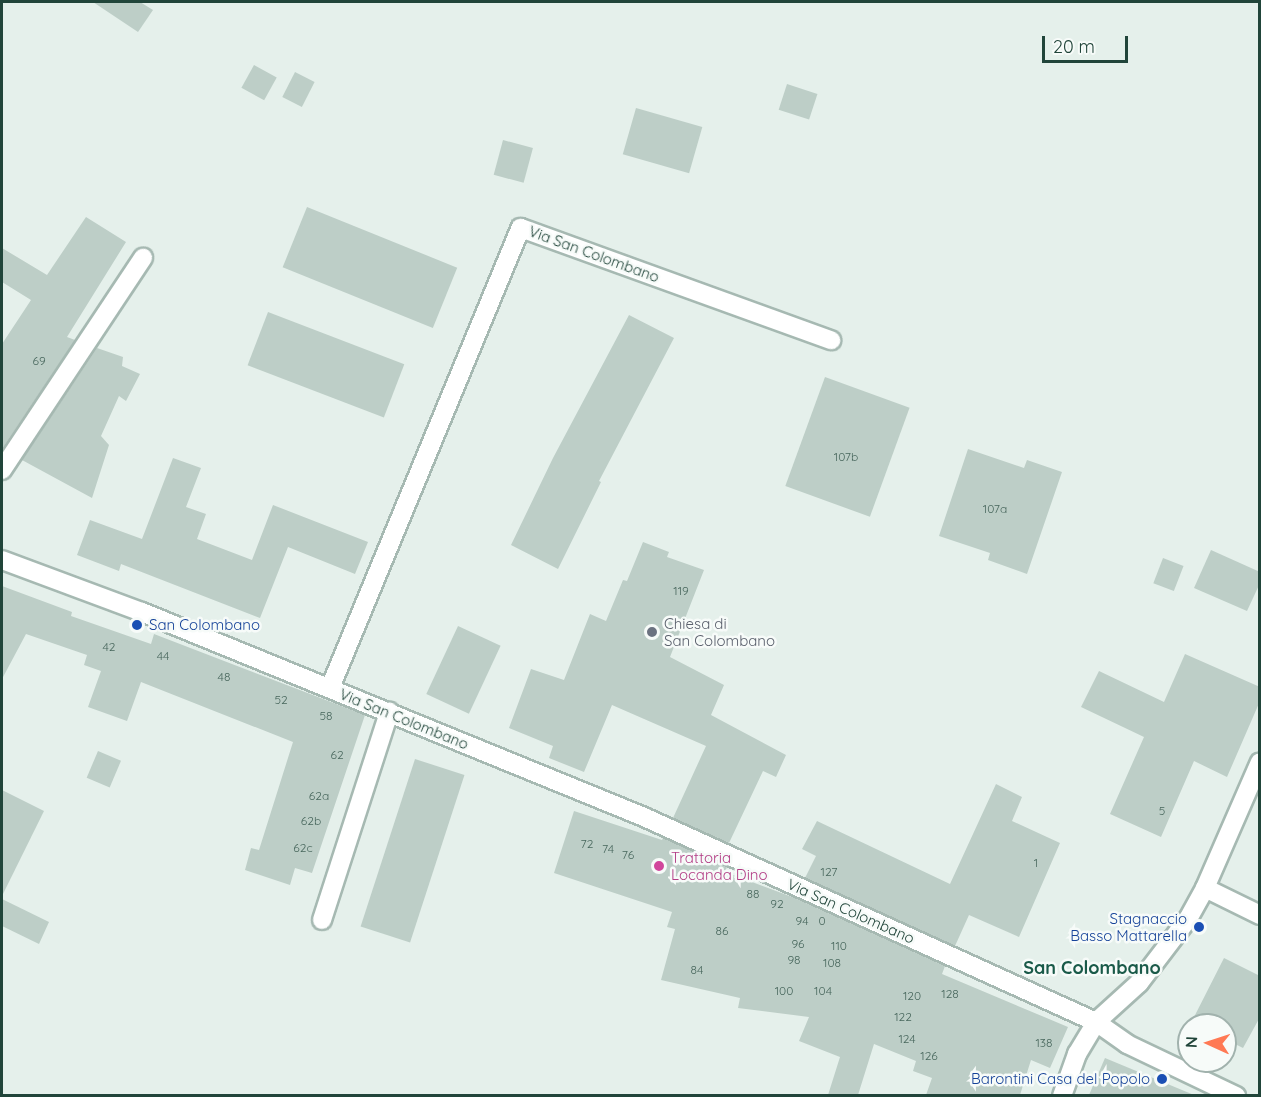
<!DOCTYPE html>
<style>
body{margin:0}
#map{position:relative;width:1261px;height:1097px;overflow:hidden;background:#e5f0eb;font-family:Quicksand,sans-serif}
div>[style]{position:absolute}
.building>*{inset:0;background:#bdcec7;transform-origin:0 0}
.roads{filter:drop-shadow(2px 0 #a6b9b2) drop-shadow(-2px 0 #a6b9b2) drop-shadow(0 2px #a6b9b2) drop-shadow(0 -2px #a6b9b2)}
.minor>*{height:18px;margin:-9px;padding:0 9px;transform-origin:9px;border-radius:9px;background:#fff}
.dots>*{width:16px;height:16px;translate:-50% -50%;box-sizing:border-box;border:3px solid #f7fbf9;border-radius:50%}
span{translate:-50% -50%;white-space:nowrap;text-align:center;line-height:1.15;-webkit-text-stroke:5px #f7fbf9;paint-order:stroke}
.number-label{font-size:12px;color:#48675d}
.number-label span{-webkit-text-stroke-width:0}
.street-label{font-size:15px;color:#21453a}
.worship-label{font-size:15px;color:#5b616d}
.left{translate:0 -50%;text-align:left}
.transit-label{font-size:15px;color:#164399}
.right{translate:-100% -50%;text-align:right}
.hotel-label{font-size:15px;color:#b23c85}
.quarter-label{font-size:18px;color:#1a5a49;font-weight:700}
.frame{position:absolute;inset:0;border:3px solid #21453a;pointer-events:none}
.north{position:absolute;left:1177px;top:1013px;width:60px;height:60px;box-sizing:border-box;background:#f7fbf9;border:2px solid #a1b2ad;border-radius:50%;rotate:273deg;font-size:16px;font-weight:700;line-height:24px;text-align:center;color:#21453a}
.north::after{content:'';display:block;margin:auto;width:21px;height:27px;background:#ff7954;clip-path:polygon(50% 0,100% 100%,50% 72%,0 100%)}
.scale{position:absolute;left:1042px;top:36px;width:86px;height:27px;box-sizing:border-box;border:3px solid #21453a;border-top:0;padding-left:8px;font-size:18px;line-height:21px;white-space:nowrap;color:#21453a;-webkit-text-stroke:4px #f7fbf9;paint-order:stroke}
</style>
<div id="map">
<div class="building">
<i style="clip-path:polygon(93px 2px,140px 2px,153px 10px,138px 32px)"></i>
<i style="left:254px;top:65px;width:26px;height:26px;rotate:29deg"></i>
<i style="left:295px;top:72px;width:22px;height:28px;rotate:27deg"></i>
<i style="left:787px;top:84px;width:32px;height:27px;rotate:18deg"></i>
<i style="left:636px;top:108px;width:69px;height:48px;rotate:16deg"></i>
<i style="left:503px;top:140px;width:31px;height:36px;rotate:15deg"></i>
<i style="left:307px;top:207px;width:162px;height:65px;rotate:22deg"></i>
<i style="clip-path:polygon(86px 217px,126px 242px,67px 337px,75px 340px,2px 449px,2px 344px,31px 300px,2px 282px,2px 248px,47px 275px)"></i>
<i style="left:268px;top:312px;width:146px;height:57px;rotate:21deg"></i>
<i style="clip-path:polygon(629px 315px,674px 338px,599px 481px,601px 482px,558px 569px,511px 545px,553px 458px)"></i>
<i style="clip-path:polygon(97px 348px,123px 357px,122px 366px,140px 374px,126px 401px,119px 396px,101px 436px,109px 445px,92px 498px,22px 460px)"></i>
<i style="left:825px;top:377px;width:90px;height:116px;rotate:20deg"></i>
<i style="clip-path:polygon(968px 449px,1024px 468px,1027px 460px,1062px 472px,1027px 574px,988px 560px,990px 553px,939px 536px)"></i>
<i style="clip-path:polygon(173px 458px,201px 468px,186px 507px,206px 514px,197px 539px,252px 560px,273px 505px,368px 542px,355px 574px,288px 547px,260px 618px,121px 564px,119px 571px,77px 555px,90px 520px,142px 539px)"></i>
<i style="clip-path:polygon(643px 542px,669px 552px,667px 557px,704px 570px,670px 657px,724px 685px,711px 715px,786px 755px,776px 777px,763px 771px,729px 843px,673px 818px,706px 746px,612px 705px,584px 772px,549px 758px,553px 746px,509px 728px,531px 669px,564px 680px,590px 614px,606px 621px,623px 580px,627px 581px)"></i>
<i style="clip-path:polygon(1211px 550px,1260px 572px,1260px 583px,1247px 611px,1194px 588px)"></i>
<i style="left:1163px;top:558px;width:22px;height:27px;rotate:21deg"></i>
<i style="clip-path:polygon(2px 586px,72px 612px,71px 616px,151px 644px,154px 634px,365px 715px,312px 873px,295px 868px,290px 885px,245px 870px,251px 848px,259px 850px,293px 742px,141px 682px,127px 721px,88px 707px,101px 671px,84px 665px,87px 655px,26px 634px,2px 679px)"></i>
<i style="left:458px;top:626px;width:47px;height:75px;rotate:25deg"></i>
<i style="clip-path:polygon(1185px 654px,1260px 687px,1260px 701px,1227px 777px,1194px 761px,1161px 837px,1110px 814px,1144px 737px,1081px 707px,1099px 671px,1164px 702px)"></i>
<i style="left:98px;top:751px;width:25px;height:29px;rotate:23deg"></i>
<i style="left:415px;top:759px;width:52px;height:176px;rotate:18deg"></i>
<i style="clip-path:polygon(996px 784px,1022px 797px,1012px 821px,1060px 843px,1019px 937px,969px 915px,955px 946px,805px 878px,816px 856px,802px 849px,817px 821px,950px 884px)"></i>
<i style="clip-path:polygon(2px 790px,44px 811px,2px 896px)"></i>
<i style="clip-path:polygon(574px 811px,662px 840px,663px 838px,727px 867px,725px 872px,795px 898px,945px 966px,942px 974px,1068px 1027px,1050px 1068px,1031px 1060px,1020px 1095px,926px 1095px,932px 1078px,913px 1071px,916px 1061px,874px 1044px,858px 1095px,828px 1095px,840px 1057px,799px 1041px,809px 1017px,738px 1008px,740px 998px,661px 980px,675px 929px,667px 927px,672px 912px,554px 873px)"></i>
<i style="clip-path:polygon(2px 899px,49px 922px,39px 944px,2px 926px)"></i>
<i style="clip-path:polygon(1224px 958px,1260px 976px,1260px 1017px,1243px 1048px,1225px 1039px,1225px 1025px,1190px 1025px)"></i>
<i style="clip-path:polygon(1105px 1058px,1194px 1095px,1089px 1095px)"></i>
</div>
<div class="roads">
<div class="minor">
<i style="left:2px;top:470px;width:255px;rotate:-56.4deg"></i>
<i style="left:2px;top:560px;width:149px;rotate:20.4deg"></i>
<i style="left:142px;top:612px;width:542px;rotate:22.21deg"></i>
<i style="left:644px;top:817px;width:496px;rotate:24.4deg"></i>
<i style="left:1096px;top:1022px;width:38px;rotate:35deg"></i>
<i style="left:1127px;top:1044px;width:121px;rotate:25.5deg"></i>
<i style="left:330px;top:688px;width:498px;rotate:-67.5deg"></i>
<i style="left:521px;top:228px;width:330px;rotate:19.9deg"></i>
<i style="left:1205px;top:888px;width:61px;rotate:26.1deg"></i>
<i style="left:322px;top:920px;width:219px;rotate:-72.1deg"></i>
<i style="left:1062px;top:1096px;width:45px;rotate:-70.3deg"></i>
<i style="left:1077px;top:1054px;width:37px;rotate:-59deg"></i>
<i style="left:1096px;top:1022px;width:58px;rotate:-42.2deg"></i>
<i style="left:1139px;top:983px;width:81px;rotate:-52.6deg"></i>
<i style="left:1188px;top:919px;width:35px;rotate:-61deg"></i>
<i style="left:1205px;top:888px;width:137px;rotate:-66.4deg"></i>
</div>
</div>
<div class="dots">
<i style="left:137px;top:625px;background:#1a4fb4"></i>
<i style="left:652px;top:632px;background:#6b7280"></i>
<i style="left:659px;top:866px;background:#d1479c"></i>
<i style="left:1199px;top:927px;background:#1a4fb4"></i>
<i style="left:1162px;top:1079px;background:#1a4fb4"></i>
</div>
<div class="number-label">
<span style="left:39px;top:361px">69</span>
<span style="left:846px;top:457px">107b</span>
<span style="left:995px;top:509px">107a</span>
<span style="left:681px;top:591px">119</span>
<span style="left:109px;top:647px">42</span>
<span style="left:163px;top:656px">44</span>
<span style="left:224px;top:677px">48</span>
<span style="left:281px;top:700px">52</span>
<span style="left:326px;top:716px">58</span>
<span style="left:337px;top:755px">62</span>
<span style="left:319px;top:796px">62a</span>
<span style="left:1162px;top:811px">5</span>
<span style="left:311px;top:821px">62b</span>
<span style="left:587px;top:844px">72</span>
<span style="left:303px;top:848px">62c</span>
<span style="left:608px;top:849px">74</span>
<span style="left:628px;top:855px">76</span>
<span style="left:1036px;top:863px">1</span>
<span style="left:829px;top:872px">127</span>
<span style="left:753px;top:894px">88</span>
<span style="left:777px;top:904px">92</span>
<span style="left:802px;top:921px">94</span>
<span style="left:822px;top:921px">0</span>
<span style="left:722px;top:931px">86</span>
<span style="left:798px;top:944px">96</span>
<span style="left:839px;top:946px">110</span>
<span style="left:794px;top:960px">98</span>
<span style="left:832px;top:963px">108</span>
<span style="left:697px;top:970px">84</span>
<span style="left:784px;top:991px">100</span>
<span style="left:823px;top:991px">104</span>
<span style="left:950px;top:994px">128</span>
<span style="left:912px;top:996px">120</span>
<span style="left:903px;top:1017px">122</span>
<span style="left:907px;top:1039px">124</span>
<span style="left:1044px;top:1043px">138</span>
<span style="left:929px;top:1056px">126</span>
</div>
<div class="street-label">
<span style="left:594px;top:254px;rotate:20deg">Via San Colombano</span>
<span style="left:404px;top:719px;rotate:22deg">Via San Colombano</span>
<span style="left:851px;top:911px;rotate:24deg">Via San Colombano</span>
</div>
<div class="worship-label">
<span class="left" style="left:664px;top:632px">Chiesa di<br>San Colombano</span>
</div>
<div class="transit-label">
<span class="left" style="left:149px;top:625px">San Colombano</span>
<span class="right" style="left:1187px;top:927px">Stagnaccio<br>Basso Mattarella</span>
<span class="right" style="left:1150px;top:1079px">Barontini Casa del Popolo</span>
</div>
<div class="hotel-label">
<span class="left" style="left:671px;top:866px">Trattoria<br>Locanda Dino</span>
</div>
<div class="quarter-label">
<span style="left:1092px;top:968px">San Colombano</span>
</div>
<div class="frame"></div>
<div class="north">N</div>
<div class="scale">20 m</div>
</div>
